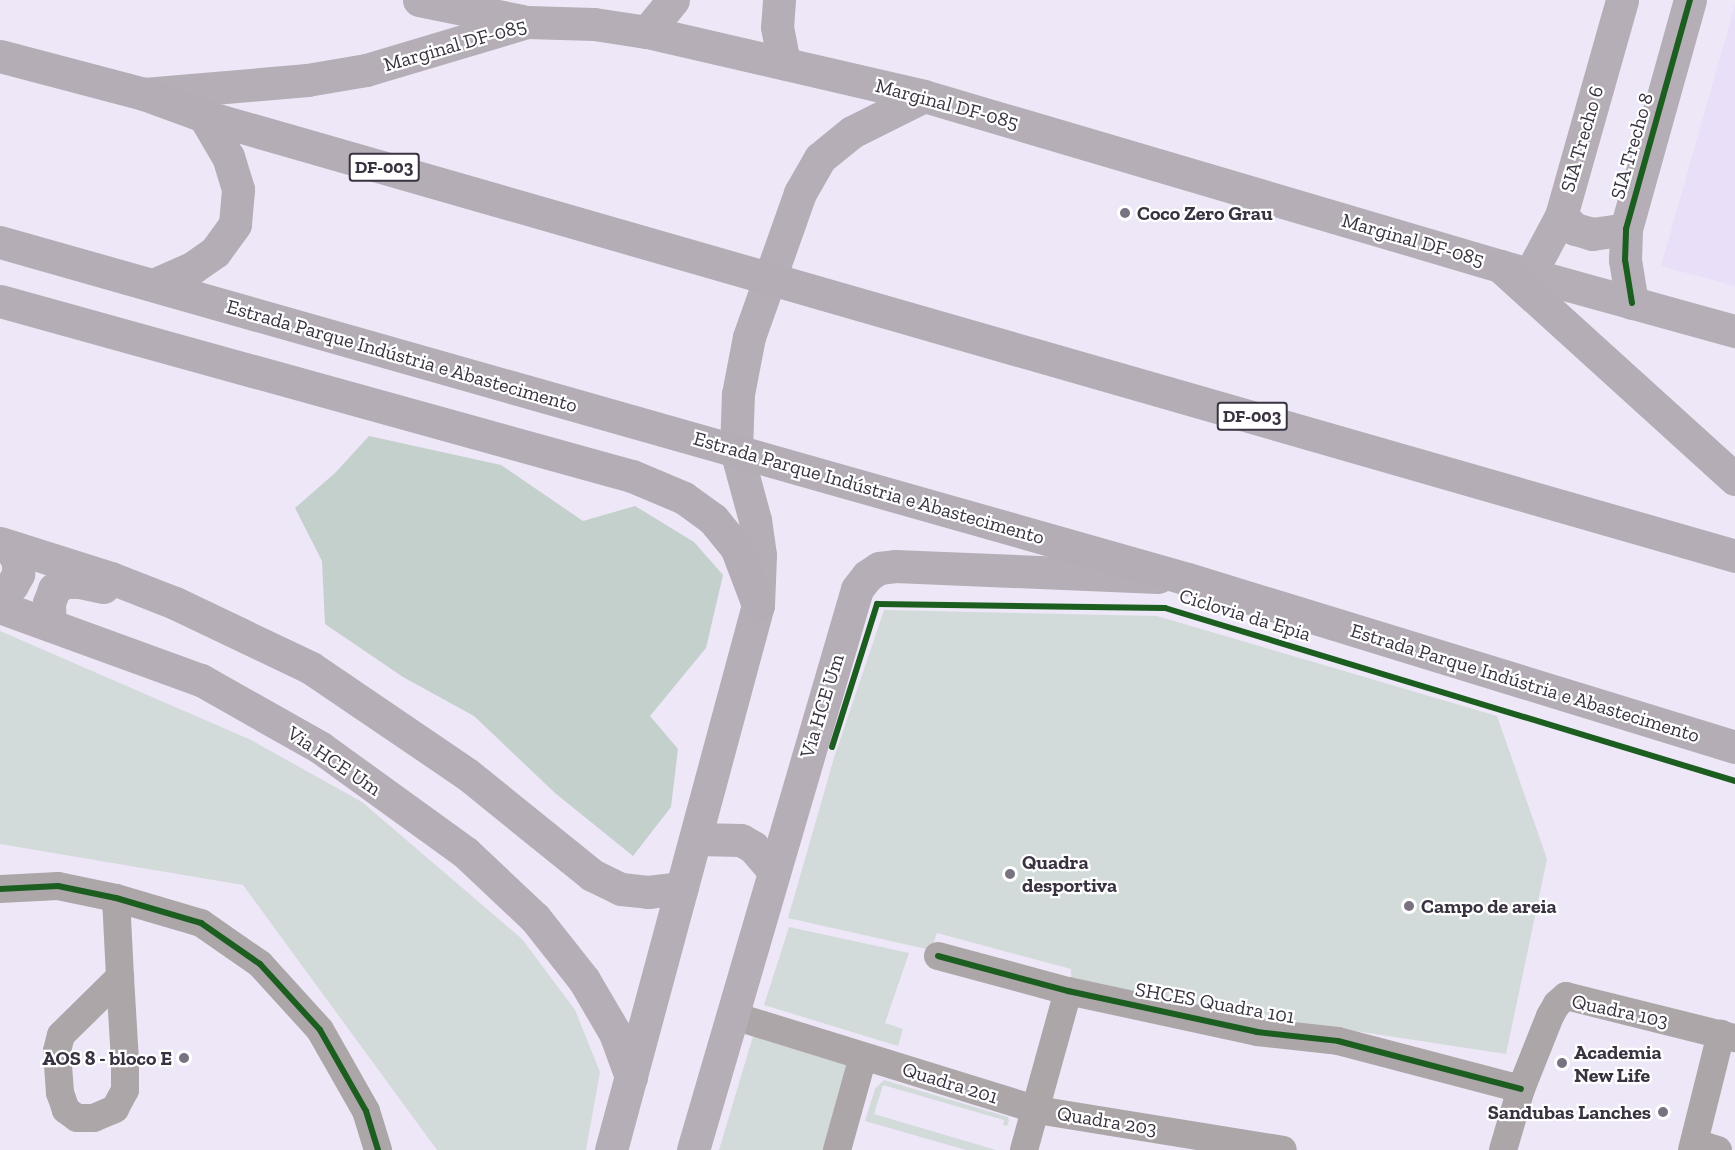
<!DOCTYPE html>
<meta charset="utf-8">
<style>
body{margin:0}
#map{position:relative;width:1735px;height:1150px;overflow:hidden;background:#ede7f7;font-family:"Zilla Slab",serif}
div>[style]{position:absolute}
.built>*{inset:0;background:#e9dff8}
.green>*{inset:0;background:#d2dbd9}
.forest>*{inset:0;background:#c4d0cc}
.street>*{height:28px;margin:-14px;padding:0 14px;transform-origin:14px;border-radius:14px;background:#aca6a9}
.secondary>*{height:33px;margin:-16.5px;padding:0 16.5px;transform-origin:16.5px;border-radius:16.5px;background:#b5aeb6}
.highway>*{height:33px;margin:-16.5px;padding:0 16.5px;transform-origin:16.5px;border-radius:16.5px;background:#b4adb6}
.cycleway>*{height:6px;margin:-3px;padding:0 3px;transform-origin:3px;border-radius:3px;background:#1b5e20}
.dots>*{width:16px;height:16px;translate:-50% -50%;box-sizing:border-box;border:3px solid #fff;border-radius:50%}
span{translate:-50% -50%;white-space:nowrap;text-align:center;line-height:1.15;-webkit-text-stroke:4.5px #fff;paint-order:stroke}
.shield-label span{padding:2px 4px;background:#fff;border:2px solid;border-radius:4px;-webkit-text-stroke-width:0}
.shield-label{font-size:18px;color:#393341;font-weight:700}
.street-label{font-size:20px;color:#393341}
.poi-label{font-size:20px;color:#393341;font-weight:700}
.left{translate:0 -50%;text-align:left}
.right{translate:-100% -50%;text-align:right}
</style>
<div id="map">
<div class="built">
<i style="clip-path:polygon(1735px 5px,1735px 286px,1661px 266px)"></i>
</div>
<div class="green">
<i style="clip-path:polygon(884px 610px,1157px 616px,1497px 716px,1547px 859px,1506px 1054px,1072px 988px,1071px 969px,937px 933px,931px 950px,788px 918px,834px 758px)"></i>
<i style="clip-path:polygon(0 631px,251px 740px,362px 802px,522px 939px,575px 1010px,600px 1072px,586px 1150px,437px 1150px,243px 885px,0 844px)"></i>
<i style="clip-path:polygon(789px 927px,909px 953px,885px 1023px,903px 1029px,898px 1046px,764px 1005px)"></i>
<i style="clip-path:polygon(754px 1033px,854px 1064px,829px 1150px,719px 1150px)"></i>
<i style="clip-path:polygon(884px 1080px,1008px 1117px,1009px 1121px,1007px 1126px,1003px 1125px,1004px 1120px,883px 1085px,874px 1114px,996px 1150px,966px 1150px,865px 1121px,875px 1089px)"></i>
</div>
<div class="forest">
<i style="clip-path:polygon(369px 436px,501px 465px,583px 521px,635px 506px,694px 542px,723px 575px,706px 648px,650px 716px,678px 749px,671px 807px,633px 856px,555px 793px,474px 716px,403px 677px,325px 624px,322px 561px,295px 508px,335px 473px)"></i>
</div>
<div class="street">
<i style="left:0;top:889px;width:58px;rotate:-3deg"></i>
<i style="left:58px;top:886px;width:59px;rotate:11.7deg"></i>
<i style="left:116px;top:898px;width:89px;rotate:16.4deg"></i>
<i style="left:201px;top:923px;width:72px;rotate:34.8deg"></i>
<i style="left:260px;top:964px;width:89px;rotate:47.7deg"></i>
<i style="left:320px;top:1030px;width:93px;rotate:60.4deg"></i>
<i style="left:366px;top:1111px;width:41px;rotate:72.9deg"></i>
<i style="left:116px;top:898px;width:79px;rotate:87.1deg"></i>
<i style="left:120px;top:977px;width:85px;rotate:86.6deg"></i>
<i style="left:125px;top:1062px;width:28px;rotate:90deg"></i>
<i style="left:125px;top:1090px;width:21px;rotate:118deg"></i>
<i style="left:115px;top:1109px;width:23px;rotate:157deg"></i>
<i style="left:94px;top:1118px;width:17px;rotate:180deg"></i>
<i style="left:77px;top:1118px;width:14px;rotate:-144deg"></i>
<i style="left:66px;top:1110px;width:18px;rotate:-109deg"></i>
<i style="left:60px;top:1093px;width:42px;rotate:-94.1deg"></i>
<i style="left:57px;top:1051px;width:16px;rotate:-76deg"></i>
<i style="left:61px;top:1035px;width:83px;rotate:-44.5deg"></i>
<i style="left:938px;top:956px;width:135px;rotate:15.1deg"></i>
<i style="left:1068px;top:991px;width:193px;rotate:12.2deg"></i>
<i style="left:1257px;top:1032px;width:81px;rotate:6.3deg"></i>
<i style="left:1338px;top:1041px;width:189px;rotate:14.7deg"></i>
<i style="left:734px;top:1016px;width:317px;rotate:17.2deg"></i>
<i style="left:1037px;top:1110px;width:249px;rotate:9.2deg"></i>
<i style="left:1695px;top:1143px;width:24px;rotate:17deg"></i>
<i style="left:837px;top:1150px;width:97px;rotate:-74.4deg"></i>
<i style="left:1024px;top:1150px;width:165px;rotate:-74.5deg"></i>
<i style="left:1503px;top:1150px;width:64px;rotate:-73.6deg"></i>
<i style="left:1521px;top:1089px;width:79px;rotate:-68.3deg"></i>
<i style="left:1550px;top:1016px;width:14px;rotate:-60deg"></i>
<i style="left:1557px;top:1004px;width:12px;rotate:-42deg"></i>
<i style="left:1566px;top:996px;width:174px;rotate:14deg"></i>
<i style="left:1692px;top:1150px;width:120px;rotate:-76deg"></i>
</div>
<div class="secondary">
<i style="left:419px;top:0;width:105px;rotate:11.5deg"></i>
<i style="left:779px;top:0;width:27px;rotate:94deg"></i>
<i style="left:777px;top:27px;width:37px;rotate:79deg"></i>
<i style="left:647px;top:32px;width:41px;rotate:-50.9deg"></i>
<i style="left:144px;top:94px;width:164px;rotate:-4.9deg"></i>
<i style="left:307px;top:80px;width:60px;rotate:-9.6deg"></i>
<i style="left:366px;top:70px;width:168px;rotate:-16.6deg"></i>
<i style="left:527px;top:22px;width:67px;rotate:1.7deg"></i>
<i style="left:594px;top:24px;width:54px;rotate:8.6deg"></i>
<i style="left:647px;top:32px;width:284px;rotate:13deg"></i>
<i style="left:924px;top:96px;width:601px;rotate:16.44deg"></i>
<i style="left:1500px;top:266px;width:244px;rotate:15.5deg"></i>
<i style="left:1561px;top:216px;width:19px;rotate:43deg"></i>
<i style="left:1575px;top:229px;width:18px;rotate:16deg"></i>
<i style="left:1592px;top:234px;width:34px;rotate:-8deg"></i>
<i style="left:1530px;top:274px;width:66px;rotate:-61.9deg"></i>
<i style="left:1561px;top:216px;width:224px;rotate:-74.2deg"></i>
<i style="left:1632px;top:303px;width:44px;rotate:-99.2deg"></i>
<i style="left:1625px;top:260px;width:31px;rotate:-88deg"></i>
<i style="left:1626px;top:229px;width:238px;rotate:-74.4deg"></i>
<i style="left:0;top:543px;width:116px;rotate:17.5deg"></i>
<i style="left:111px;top:578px;width:69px;rotate:21.3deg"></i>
<i style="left:175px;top:603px;width:151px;rotate:25.5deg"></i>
<i style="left:311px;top:668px;width:189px;rotate:34.2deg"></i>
<i style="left:467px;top:774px;width:161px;rotate:38.9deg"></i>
<i style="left:592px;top:875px;width:32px;rotate:26deg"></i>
<i style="left:621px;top:889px;width:27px;rotate:6deg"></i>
<i style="left:648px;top:892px;width:34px;rotate:-7deg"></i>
<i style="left:0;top:592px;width:14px;rotate:-30deg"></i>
<i style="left:12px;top:585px;width:13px;rotate:-61deg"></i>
<i style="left:18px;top:574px;width:13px;rotate:-90deg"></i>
<i style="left:18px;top:561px;width:17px;rotate:-121deg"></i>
<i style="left:0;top:607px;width:214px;rotate:20deg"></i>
<i style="left:201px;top:680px;width:138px;rotate:29.5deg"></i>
<i style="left:321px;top:748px;width:179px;rotate:35.9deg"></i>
<i style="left:466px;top:853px;width:95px;rotate:43.3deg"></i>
<i style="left:535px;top:918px;width:79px;rotate:51.7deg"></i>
<i style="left:584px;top:980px;width:61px;rotate:59.7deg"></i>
<i style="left:615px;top:1033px;width:47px;rotate:70deg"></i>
<i style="left:50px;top:625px;width:22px;rotate:-93deg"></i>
<i style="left:49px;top:603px;width:15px;rotate:-70deg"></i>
<i style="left:54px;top:589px;width:12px;rotate:-35deg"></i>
<i style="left:64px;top:582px;width:16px"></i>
<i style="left:80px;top:582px;width:24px;rotate:12deg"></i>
<i style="left:696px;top:839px;width:45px;rotate:1.3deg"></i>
<i style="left:741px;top:840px;width:14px;rotate:30deg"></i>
<i style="left:753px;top:847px;width:32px;rotate:49deg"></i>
<i style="left:611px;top:1150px;width:564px;rotate:-74.91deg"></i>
<i style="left:758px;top:605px;width:50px;rotate:-87.7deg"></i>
<i style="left:760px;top:555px;width:35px;rotate:-98deg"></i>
<i style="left:755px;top:520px;width:73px;rotate:-105.2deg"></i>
<i style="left:736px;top:450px;width:56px;rotate:-88deg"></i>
<i style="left:738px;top:394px;width:58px;rotate:-79.1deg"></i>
<i style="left:749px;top:337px;width:153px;rotate:-70.5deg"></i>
<i style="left:800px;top:193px;width:40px;rotate:-60.3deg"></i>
<i style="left:820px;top:158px;width:41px;rotate:-39.1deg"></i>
<i style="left:852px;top:132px;width:80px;rotate:-26.6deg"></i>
<i style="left:693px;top:1150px;width:584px;rotate:-73.7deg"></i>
<i style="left:857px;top:589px;width:16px;rotate:-52deg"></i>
<i style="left:867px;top:576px;width:14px;rotate:-34deg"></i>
<i style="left:879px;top:568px;width:16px;rotate:-7deg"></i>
<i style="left:895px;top:566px;width:263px;rotate:2.4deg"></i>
</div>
<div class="highway">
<i style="left:0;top:56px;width:149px;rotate:14.8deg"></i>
<i style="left:144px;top:94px;width:64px;rotate:20.1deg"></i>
<i style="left:204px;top:116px;width:1593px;rotate:16.03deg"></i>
<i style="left:0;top:242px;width:1235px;rotate:15.84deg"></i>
<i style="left:1188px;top:579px;width:572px;rotate:17.07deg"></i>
<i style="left:1500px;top:266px;width:317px;rotate:42.2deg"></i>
<i style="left:153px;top:285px;width:43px;rotate:-23.6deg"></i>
<i style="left:192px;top:268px;width:28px;rotate:-35deg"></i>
<i style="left:215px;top:252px;width:34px;rotate:-54deg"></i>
<i style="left:235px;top:224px;width:35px;rotate:-85deg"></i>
<i style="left:238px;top:189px;width:34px;rotate:-107deg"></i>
<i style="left:228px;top:157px;width:48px;rotate:-120.3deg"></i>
<i style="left:0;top:301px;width:656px;rotate:15.48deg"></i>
<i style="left:632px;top:476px;width:56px;rotate:22.9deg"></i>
<i style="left:684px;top:498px;width:36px;rotate:36deg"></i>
<i style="left:713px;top:519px;width:36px;rotate:51deg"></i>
<i style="left:736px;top:547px;width:62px;rotate:69.2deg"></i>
</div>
<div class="cycleway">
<i style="left:1632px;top:303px;width:44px;rotate:-99.2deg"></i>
<i style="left:1625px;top:260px;width:31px;rotate:-88deg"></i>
<i style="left:1626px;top:229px;width:238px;rotate:-74.4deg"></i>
<i style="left:832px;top:747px;width:150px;rotate:-72.5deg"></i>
<i style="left:877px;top:604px;width:288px;rotate:0.8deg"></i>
<i style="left:1165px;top:608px;width:596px;rotate:16.88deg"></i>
<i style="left:0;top:889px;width:58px;rotate:-3deg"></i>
<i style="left:58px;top:886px;width:59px;rotate:11.7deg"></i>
<i style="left:116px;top:898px;width:89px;rotate:16.4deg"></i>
<i style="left:201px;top:923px;width:72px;rotate:34.8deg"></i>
<i style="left:260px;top:964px;width:89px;rotate:47.7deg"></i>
<i style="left:320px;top:1030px;width:93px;rotate:60.4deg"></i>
<i style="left:366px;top:1111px;width:41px;rotate:72.9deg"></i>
<i style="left:938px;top:956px;width:135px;rotate:15.1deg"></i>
<i style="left:1068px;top:991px;width:193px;rotate:12.2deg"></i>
<i style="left:1257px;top:1032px;width:81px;rotate:6.3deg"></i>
<i style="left:1338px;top:1041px;width:189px;rotate:14.7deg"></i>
</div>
<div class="dots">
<i style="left:1125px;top:213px;background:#787281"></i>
<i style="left:1010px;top:874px;background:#787281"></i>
<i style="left:1409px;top:906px;background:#787281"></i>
<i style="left:184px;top:1058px;background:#787281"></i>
<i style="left:1562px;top:1063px;background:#787281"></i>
<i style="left:1663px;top:1112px;background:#787281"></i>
</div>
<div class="shield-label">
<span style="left:384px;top:167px">DF-003</span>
<span style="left:1252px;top:416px">DF-003</span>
</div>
<div class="street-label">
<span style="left:455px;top:45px;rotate:-16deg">Marginal DF-085</span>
<span style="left:947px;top:104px;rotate:15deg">Marginal DF-085</span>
<span style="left:1582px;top:139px;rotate:-74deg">SIA Trecho 6</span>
<span style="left:1632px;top:146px;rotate:-74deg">SIA Trecho 8</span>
<span style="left:1413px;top:240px;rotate:16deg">Marginal DF-085</span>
<span style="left:402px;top:356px;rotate:16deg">Estrada Parque Indústria e Abastecimento</span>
<span style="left:869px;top:488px;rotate:16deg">Estrada Parque Indústria e Abastecimento</span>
<span style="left:1245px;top:615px;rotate:17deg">Ciclovia da Epia</span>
<span style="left:1525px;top:683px;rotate:17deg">Estrada Parque Indústria e Abastecimento</span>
<span style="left:822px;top:706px;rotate:-73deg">Via HCE Um</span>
<span style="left:334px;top:761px;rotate:34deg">Via HCE Um</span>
<span style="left:1215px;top:1003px;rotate:10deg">SHCES Quadra 101</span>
<span style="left:1620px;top:1011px;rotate:12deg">Quadra 103</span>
<span style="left:950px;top:1083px;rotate:17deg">Quadra 201</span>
<span style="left:1107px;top:1121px;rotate:9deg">Quadra 203</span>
</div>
<div class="poi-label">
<span class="left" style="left:1137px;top:213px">Coco Zero Grau</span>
<span class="left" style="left:1022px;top:874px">Quadra<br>desportiva</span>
<span class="left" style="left:1421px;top:906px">Campo de areia</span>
<span class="left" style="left:1574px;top:1064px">Academia<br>New Life</span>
<span class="right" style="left:172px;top:1058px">AOS 8 - bloco E</span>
<span class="right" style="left:1651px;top:1112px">Sandubas Lanches</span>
</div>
</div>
